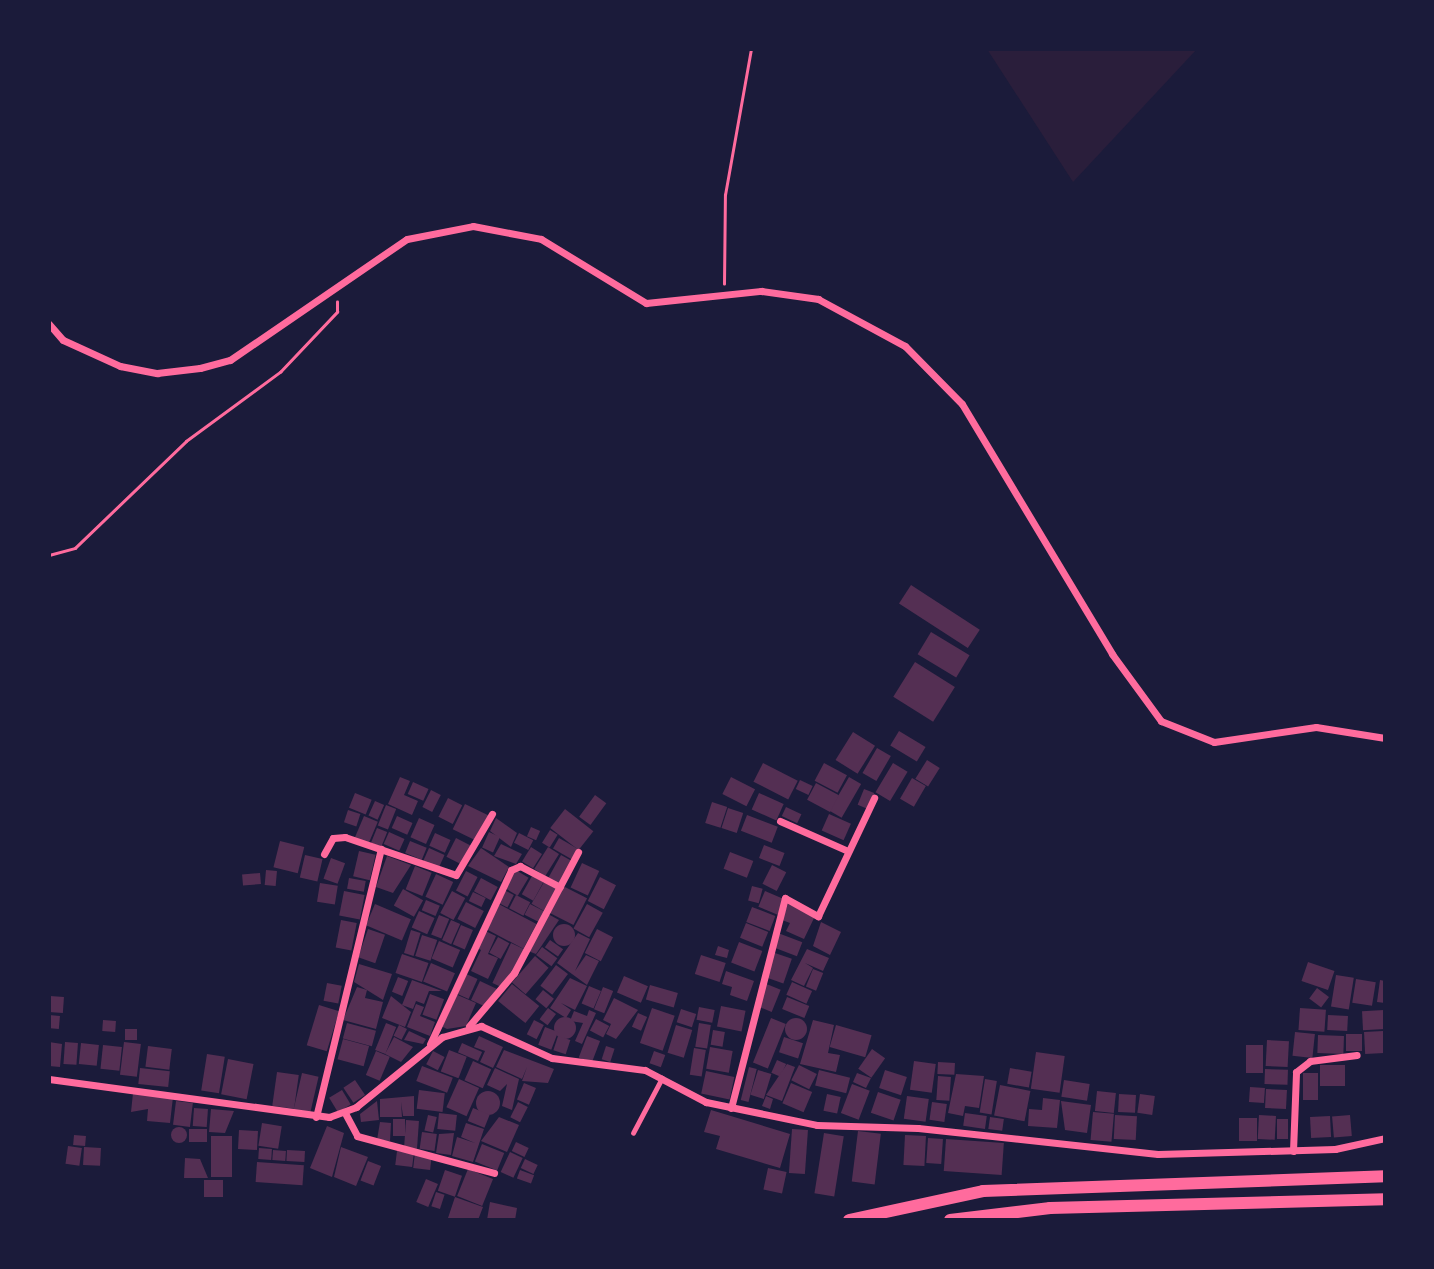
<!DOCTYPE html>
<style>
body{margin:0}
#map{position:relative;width:1434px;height:1269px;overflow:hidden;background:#1b1b3a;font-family:Overpass,sans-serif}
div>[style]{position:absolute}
.green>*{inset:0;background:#2a1e3b}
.building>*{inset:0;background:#542f53;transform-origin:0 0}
.round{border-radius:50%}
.path>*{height:2.5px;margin:-1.25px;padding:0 1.25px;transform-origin:1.25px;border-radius:1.25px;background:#ff6b9d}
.service>*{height:4.5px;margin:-2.25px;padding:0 2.25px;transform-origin:2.25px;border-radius:2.25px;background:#ff6b9d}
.minor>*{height:7px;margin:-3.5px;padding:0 3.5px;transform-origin:3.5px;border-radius:3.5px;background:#ff6b9d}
.secondary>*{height:12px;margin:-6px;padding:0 6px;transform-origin:6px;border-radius:6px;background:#ff6b9d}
span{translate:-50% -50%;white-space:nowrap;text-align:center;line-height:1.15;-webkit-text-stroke:7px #1b1b3a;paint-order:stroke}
.frame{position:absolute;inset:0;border:51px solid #1b1b3a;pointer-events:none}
</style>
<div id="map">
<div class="green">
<i style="clip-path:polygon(987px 49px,1197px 49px,1073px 182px)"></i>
</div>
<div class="building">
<i style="left:911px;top:585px;width:82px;height:22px;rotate:33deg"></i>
<i style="left:931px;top:632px;width:45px;height:26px;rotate:31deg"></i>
<i style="left:915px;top:662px;width:47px;height:41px;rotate:32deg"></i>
<i style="left:899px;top:731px;width:31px;height:17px;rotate:31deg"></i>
<i style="left:853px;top:732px;width:26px;height:33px;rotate:32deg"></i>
<i style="left:877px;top:748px;width:16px;height:29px;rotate:30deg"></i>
<i style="left:927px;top:760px;width:15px;height:22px;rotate:32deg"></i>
<i style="left:763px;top:763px;width:39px;height:21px;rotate:27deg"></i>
<i style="left:824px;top:763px;width:26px;height:20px;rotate:28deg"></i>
<i style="left:893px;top:763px;width:17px;height:34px;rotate:31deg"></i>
<i style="clip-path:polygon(400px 777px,410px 781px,404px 795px,418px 801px,412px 815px,388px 804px)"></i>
<i style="left:731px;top:777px;width:27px;height:19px;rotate:27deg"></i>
<i style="left:849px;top:777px;width:14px;height:39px;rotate:30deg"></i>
<i style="left:912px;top:778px;width:16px;height:24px;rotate:30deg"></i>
<i style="left:800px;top:780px;width:14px;height:10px;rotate:25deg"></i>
<i style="left:413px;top:782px;width:17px;height:13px;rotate:24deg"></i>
<i style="left:816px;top:783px;width:26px;height:19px;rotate:28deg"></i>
<i style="left:864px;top:789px;width:11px;height:17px;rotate:22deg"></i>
<i style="left:431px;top:790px;width:11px;height:19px;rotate:27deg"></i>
<i style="left:355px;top:793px;width:18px;height:16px;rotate:22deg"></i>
<i style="left:759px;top:793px;width:27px;height:18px;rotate:24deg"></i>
<i style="left:595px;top:795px;width:14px;height:27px;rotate:36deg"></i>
<i style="left:448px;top:798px;width:16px;height:21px;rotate:27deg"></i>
<i style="left:375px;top:801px;width:10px;height:16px;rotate:24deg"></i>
<i style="left:712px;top:802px;width:16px;height:22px;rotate:18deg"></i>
<i style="left:465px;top:804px;width:28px;height:28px;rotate:26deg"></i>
<i style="left:386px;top:805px;width:11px;height:22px;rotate:22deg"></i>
<i style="left:786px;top:807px;width:17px;height:10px;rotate:25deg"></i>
<i style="left:728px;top:808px;width:16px;height:21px;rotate:18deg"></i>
<i style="left:565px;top:809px;width:36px;height:24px;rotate:38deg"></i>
<i style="left:348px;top:810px;width:13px;height:13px;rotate:18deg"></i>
<i style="left:829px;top:814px;width:24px;height:18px;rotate:24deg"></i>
<i style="left:747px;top:815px;width:33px;height:17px;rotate:21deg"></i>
<i style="left:364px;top:816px;width:15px;height:25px;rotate:23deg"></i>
<i style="left:397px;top:816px;width:17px;height:13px;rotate:24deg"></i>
<i style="left:419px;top:818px;width:17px;height:21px;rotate:24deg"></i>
<i style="clip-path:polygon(496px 818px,517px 833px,511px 847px,490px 831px)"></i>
<i style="left:531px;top:827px;width:10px;height:10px;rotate:24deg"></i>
<i style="left:377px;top:828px;width:11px;height:16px;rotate:22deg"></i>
<i style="left:550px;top:830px;width:9px;height:15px;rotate:32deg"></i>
<i style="left:389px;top:832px;width:17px;height:13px;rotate:24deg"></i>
<i style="left:489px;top:832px;width:12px;height:17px;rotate:24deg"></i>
<i style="left:435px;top:833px;width:17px;height:14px;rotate:24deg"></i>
<i style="left:519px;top:833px;width:16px;height:11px;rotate:27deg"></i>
<i style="left:456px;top:838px;width:18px;height:21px;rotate:27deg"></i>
<i style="left:559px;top:838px;width:22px;height:12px;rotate:30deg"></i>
<i style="left:280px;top:841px;width:25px;height:27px;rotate:14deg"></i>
<i style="left:410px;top:841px;width:18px;height:13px;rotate:22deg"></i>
<i style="clip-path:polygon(501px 844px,522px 854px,516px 864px,494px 856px)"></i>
<i style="left:764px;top:845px;width:22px;height:14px;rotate:21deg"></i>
<i style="left:531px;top:847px;width:13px;height:17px;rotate:32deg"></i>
<i style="left:548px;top:847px;width:13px;height:26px;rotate:32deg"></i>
<i style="left:429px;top:848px;width:17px;height:14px;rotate:24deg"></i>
<i style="clip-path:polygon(481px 848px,509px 867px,501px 882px,468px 866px)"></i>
<i style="left:359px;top:851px;width:17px;height:26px;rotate:13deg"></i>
<i style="left:730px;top:852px;width:25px;height:18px;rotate:21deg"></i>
<i style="left:305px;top:855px;width:18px;height:23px;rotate:13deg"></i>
<i style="left:561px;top:855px;width:13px;height:26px;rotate:29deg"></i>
<i style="clip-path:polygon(387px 856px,411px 865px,393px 893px,376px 887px)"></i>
<i style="left:331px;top:858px;width:15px;height:22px;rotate:20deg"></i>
<i style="left:582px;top:863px;width:19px;height:27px;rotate:25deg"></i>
<i style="left:772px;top:865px;width:16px;height:21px;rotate:27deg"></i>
<i style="left:415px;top:866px;width:18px;height:25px;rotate:22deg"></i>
<i style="left:514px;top:869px;width:17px;height:21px;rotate:31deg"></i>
<i style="left:266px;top:870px;width:11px;height:15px;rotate:5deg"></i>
<i style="left:466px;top:871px;width:13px;height:22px;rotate:27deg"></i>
<i style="left:260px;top:873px;width:11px;height:18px;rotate:85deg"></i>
<i style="left:436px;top:874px;width:19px;height:25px;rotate:25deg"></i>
<i style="left:532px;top:876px;width:13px;height:21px;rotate:29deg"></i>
<i style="left:600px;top:877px;width:18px;height:27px;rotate:27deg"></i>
<i style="left:349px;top:878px;width:17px;height:11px;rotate:10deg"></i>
<i style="left:481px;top:878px;width:19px;height:15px;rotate:28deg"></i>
<i style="left:544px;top:882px;width:14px;height:25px;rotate:30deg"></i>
<i style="left:320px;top:883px;width:18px;height:19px;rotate:9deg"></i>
<i style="left:563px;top:886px;width:27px;height:30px;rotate:27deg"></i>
<i style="left:752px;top:886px;width:11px;height:15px;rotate:15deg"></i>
<i style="left:403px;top:889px;width:23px;height:19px;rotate:29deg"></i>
<i style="left:504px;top:890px;width:11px;height:14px;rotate:27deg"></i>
<i style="left:344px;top:891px;width:21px;height:25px;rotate:11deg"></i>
<i style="left:452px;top:891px;width:15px;height:25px;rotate:28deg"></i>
<i style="left:765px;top:891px;width:21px;height:17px;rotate:23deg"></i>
<i style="left:473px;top:892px;width:14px;height:10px;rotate:25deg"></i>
<i style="left:516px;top:895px;width:16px;height:15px;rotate:27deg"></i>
<i style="left:426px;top:900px;width:15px;height:11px;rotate:23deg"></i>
<i style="left:466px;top:902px;width:20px;height:19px;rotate:27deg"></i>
<i style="left:495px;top:902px;width:47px;height:28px;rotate:28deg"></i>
<i style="left:375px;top:904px;width:39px;height:23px;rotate:23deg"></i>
<i style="left:530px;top:904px;width:16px;height:12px;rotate:27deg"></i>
<i style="left:587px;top:904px;width:18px;height:28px;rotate:29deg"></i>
<i style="clip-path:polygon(788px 904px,815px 916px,804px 939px,786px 931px,790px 923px,782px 920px)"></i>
<i style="left:752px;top:907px;width:25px;height:16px;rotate:21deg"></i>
<i style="left:419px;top:911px;width:17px;height:18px;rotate:24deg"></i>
<i style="clip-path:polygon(548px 914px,559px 920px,536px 954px,528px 951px)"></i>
<i style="left:439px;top:915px;width:11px;height:21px;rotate:22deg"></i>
<i style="left:341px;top:920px;width:16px;height:28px;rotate:11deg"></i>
<i style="left:451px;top:920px;width:10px;height:22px;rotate:24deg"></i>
<i style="clip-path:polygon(821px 922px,841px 932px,830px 955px,813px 946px)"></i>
<i style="left:746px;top:923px;width:24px;height:16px;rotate:22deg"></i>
<i class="round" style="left:553px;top:924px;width:22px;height:22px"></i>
<i style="left:461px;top:925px;width:13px;height:21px;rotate:23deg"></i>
<i style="left:368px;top:929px;width:18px;height:30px;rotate:19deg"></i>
<i style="clip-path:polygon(481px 929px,496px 936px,488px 954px,498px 958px,488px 979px,471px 971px,481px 950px,473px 946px)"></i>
<i style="left:597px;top:929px;width:18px;height:27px;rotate:27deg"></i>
<i style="left:411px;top:930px;width:10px;height:24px;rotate:17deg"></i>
<i style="clip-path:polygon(578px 933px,590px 939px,575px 971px,586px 955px,599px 961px,587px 985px,557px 963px)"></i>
<i style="left:778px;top:933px;width:26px;height:15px;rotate:21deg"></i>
<i style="left:422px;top:935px;width:16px;height:22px;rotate:18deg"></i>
<i style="left:498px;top:937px;width:13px;height:18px;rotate:29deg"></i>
<i style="left:550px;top:940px;width:16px;height:9px;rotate:35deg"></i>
<i style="left:439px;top:941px;width:23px;height:19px;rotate:23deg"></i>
<i style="left:739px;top:942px;width:25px;height:22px;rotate:21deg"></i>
<i style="left:511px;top:943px;width:14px;height:44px;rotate:25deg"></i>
<i style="clip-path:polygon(718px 946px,729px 950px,727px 958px,715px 955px)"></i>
<i style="left:542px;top:947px;width:19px;height:10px;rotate:36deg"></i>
<i style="clip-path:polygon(807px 949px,829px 958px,823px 971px,805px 963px,813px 968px,804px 986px,791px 980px)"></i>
<i style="left:772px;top:952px;width:21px;height:26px;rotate:19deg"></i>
<i style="left:402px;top:954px;width:28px;height:20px;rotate:19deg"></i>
<i style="left:701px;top:955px;width:26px;height:20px;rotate:18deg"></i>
<i style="left:535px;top:956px;width:18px;height:35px;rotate:41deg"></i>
<i style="left:1308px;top:962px;width:28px;height:20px;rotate:19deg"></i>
<i style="left:431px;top:963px;width:26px;height:20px;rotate:23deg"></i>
<i style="clip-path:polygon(359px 964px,392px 974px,383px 1000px,354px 982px)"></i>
<i style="left:556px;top:965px;width:15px;height:26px;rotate:37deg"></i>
<i style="left:813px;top:969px;width:11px;height:19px;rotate:22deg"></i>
<i style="clip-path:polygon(726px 971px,754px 981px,747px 1001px,730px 995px,732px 987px,722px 984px)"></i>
<i style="left:462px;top:972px;width:17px;height:22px;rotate:24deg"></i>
<i style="left:1336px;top:975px;width:18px;height:32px;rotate:9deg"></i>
<i style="left:624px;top:976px;width:26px;height:18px;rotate:23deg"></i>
<i style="left:398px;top:977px;width:11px;height:16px;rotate:22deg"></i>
<i style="clip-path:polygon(570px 978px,587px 986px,575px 1010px,561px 1003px,571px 1010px,566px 1018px,550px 1008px)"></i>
<i style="left:1356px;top:979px;width:20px;height:24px;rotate:9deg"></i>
<i style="clip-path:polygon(412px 980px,442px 991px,429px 991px,424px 1004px,416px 1001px,413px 1009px,402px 1005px)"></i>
<i style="clip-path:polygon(1380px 980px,1385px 981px,1385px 1003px,1377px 1002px)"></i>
<i style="clip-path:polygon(480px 981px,497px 989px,484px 1006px,471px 1000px)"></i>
<i style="left:792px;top:982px;width:22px;height:14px;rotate:24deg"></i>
<i style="left:327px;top:983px;width:15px;height:18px;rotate:11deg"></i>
<i style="left:764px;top:983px;width:18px;height:24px;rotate:22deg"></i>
<i style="left:512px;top:984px;width:35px;height:22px;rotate:39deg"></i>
<i style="left:650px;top:985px;width:29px;height:15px;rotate:16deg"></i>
<i style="left:589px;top:986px;width:13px;height:19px;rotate:23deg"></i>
<i style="clip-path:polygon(357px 987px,367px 990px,365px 998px,383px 1002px,376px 1029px,343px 1020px)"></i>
<i style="left:603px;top:987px;width:11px;height:24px;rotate:22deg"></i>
<i style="left:1317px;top:988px;width:15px;height:13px;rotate:37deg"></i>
<i style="left:543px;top:990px;width:14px;height:12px;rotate:39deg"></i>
<i style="clip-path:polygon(453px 993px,476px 1003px,466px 1026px,447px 1029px,439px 1025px)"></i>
<i style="left:430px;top:994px;width:15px;height:22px;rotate:20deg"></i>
<i style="left:50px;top:996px;width:14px;height:16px;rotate:4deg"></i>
<i style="clip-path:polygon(391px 996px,411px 1012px,405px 1027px,382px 1018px)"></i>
<i style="left:787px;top:997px;width:24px;height:13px;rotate:22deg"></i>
<i style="clip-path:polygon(614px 998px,638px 1010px,616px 1039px,606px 1034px,611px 1024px,603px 1020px)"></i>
<i style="clip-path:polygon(416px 1004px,424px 1007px,420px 1016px,435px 1022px,430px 1036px,407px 1027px)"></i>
<i style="left:319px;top:1005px;width:21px;height:42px;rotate:17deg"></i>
<i style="left:721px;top:1006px;width:25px;height:21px;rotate:11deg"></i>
<i style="left:699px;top:1007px;width:16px;height:13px;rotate:11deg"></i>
<i style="left:548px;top:1008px;width:10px;height:14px;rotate:37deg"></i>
<i style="left:652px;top:1008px;width:24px;height:37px;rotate:19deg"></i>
<i style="left:1300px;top:1008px;width:26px;height:22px;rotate:4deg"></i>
<i style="left:681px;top:1009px;width:16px;height:14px;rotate:18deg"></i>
<i style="clip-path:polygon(589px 1010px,596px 1013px,582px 1044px,575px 1041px,583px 1023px,570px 1021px,574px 1011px,587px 1016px)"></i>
<i style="left:1384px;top:1010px;width:19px;height:22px;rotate:87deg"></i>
<i style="left:638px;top:1013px;width:10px;height:15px;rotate:24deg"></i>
<i style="left:49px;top:1015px;width:11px;height:13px;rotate:5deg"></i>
<i style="left:1328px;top:1015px;width:20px;height:15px;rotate:3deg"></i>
<i class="round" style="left:554px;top:1017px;width:22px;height:22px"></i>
<i class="round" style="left:785px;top:1018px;width:22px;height:22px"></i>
<i style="left:771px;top:1018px;width:16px;height:48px;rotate:22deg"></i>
<i style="left:596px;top:1019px;width:15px;height:13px;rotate:28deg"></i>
<i style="left:103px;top:1020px;width:13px;height:11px;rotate:4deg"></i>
<i style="left:534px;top:1020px;width:11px;height:16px;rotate:27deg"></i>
<i style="clip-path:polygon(813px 1020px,834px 1025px,828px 1053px,840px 1055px,836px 1072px,800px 1064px)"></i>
<i style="left:347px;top:1023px;width:30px;height:16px;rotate:15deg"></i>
<i style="left:386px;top:1023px;width:11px;height:29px;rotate:22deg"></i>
<i style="left:699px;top:1023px;width:12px;height:24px;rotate:9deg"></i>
<i style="left:399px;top:1025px;width:9px;height:12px;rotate:27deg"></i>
<i style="left:676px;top:1025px;width:17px;height:29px;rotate:17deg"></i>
<i style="left:836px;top:1025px;width:37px;height:23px;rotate:16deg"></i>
<i style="left:545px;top:1027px;width:14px;height:19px;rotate:21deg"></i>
<i style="left:125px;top:1029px;width:12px;height:11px"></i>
<i style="left:713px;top:1030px;width:12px;height:15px;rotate:9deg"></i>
<i style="clip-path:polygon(409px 1031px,426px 1039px,423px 1044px,404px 1040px)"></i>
<i style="left:1383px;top:1031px;width:22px;height:19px;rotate:87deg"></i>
<i style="left:1295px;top:1032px;width:20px;height:24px;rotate:6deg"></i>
<i style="left:1346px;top:1034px;width:16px;height:17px"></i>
<i style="left:1318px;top:1035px;width:26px;height:18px;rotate:2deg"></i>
<i style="clip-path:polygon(479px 1036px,503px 1047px,493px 1068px,480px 1062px,485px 1051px,474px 1047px)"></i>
<i style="left:558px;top:1036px;width:13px;height:15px;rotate:18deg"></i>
<i style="left:587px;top:1036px;width:14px;height:23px;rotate:21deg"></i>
<i style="clip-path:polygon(394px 1037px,413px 1047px,401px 1062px,385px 1054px)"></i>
<i style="left:784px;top:1037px;width:20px;height:16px;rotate:18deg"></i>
<i style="left:343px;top:1039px;width:27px;height:21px;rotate:15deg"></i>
<i style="left:1267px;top:1040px;width:22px;height:26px;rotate:3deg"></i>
<i style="clip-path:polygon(49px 1042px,62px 1044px,60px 1067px,49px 1066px)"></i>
<i style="left:65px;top:1042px;width:13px;height:22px;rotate:4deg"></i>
<i style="left:124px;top:1042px;width:17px;height:33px;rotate:7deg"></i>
<i style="left:81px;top:1043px;width:18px;height:21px;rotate:6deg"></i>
<i style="left:462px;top:1043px;width:22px;height:10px;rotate:24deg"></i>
<i style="left:103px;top:1045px;width:19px;height:24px;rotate:6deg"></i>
<i style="left:1246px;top:1045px;width:17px;height:28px"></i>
<i style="left:148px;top:1046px;width:24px;height:21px;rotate:7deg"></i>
<i style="left:606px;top:1046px;width:9px;height:14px;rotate:18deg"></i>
<i style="left:710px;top:1047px;width:23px;height:22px;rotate:10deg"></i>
<i style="left:694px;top:1048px;width:12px;height:27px;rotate:9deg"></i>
<i style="left:872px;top:1049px;width:16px;height:24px;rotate:35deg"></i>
<i style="left:449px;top:1050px;width:19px;height:23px;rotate:21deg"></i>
<i style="clip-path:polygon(504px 1050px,554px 1069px,548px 1083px,522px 1081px,527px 1067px,522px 1079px,496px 1067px)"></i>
<i style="left:376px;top:1051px;width:15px;height:26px;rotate:23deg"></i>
<i style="left:433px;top:1051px;width:13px;height:15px;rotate:27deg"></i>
<i style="left:654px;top:1051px;width:12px;height:13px;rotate:20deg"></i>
<i style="left:1036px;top:1052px;width:29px;height:37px;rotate:8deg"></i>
<i style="left:207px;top:1054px;width:18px;height:37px;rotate:9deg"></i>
<i style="left:228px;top:1059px;width:26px;height:36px;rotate:11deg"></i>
<i style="left:777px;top:1060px;width:10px;height:14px;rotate:24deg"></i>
<i style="left:473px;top:1061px;width:20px;height:21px;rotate:24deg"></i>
<i style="left:914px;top:1061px;width:22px;height:29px;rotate:8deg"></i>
<i style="left:938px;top:1062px;width:17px;height:12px;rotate:3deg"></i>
<i style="clip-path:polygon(787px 1064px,795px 1067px,782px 1101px,766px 1095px)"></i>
<i style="left:799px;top:1065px;width:20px;height:17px;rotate:27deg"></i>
<i style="left:1320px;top:1065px;width:25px;height:21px"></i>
<i style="left:422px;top:1066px;width:33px;height:16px;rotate:21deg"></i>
<i style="left:749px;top:1067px;width:8px;height:34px;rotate:14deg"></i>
<i style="left:140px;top:1068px;width:30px;height:16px;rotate:6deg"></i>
<i style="clip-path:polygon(495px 1068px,519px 1079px,512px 1110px,502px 1106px,507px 1084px,500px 1091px,487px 1085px)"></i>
<i style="left:1010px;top:1068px;width:22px;height:16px;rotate:10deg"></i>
<i style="left:1265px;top:1069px;width:23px;height:15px;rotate:2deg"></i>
<i style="left:758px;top:1070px;width:14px;height:26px;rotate:17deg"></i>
<i style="left:819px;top:1070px;width:32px;height:16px;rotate:14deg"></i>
<i style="left:885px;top:1070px;width:23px;height:19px;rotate:18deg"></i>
<i style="left:706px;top:1071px;width:29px;height:23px;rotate:12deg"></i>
<i style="left:277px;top:1072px;width:22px;height:34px;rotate:8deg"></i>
<i style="left:302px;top:1073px;width:17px;height:38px;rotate:13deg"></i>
<i style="clip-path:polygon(857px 1073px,871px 1078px,866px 1088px,853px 1082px)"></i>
<i style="left:1303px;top:1073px;width:15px;height:27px"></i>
<i style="clip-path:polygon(956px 1074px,984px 1076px,979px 1108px,965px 1106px,963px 1116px,948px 1113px)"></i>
<i style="left:938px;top:1076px;width:13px;height:24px;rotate:4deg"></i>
<i style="left:459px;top:1079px;width:22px;height:31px;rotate:24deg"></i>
<i style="left:985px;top:1079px;width:12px;height:34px;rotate:9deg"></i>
<i style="left:355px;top:1080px;width:18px;height:14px;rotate:56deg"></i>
<i style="left:1064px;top:1080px;width:26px;height:17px;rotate:9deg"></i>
<i style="left:524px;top:1083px;width:13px;height:18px;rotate:23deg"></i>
<i style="left:791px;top:1083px;width:23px;height:22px;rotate:23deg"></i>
<i style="left:852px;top:1084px;width:19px;height:31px;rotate:21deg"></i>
<i style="left:1000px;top:1085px;width:31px;height:31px;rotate:11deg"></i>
<i style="left:1250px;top:1087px;width:15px;height:15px;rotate:4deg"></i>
<i style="left:1266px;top:1089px;width:21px;height:19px;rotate:3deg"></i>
<i style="left:342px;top:1090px;width:17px;height:15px;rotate:59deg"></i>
<i style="left:419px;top:1090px;width:26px;height:19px;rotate:7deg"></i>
<i style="left:1097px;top:1091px;width:19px;height:20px;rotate:6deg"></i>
<i class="round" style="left:476px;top:1091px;width:24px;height:24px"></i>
<i style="left:878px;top:1092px;width:24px;height:22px;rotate:19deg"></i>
<i style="clip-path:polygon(133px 1093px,173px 1097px,170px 1123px,147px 1121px,148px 1109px,131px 1112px)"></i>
<i style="left:827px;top:1094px;width:14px;height:17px;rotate:12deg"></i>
<i style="left:1119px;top:1094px;width:17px;height:18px;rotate:3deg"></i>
<i style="left:1140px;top:1094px;width:15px;height:19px;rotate:8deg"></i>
<i style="clip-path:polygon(414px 1096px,414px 1116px,403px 1116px,401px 1102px,402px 1117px,380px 1117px,380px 1099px)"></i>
<i style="clip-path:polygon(766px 1096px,773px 1099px,770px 1109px,762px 1106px)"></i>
<i style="left:907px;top:1096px;width:22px;height:23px;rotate:8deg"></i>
<i style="clip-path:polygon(1043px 1098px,1060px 1100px,1057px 1128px,1028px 1126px,1029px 1109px,1042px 1110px)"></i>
<i style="left:176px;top:1101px;width:17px;height:24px;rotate:7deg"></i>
<i style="clip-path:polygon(377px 1101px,379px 1120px,361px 1122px,360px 1114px)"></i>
<i style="clip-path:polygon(1061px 1101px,1091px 1105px,1087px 1133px,1065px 1130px)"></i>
<i style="left:518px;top:1102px;width:11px;height:17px;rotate:27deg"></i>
<i style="left:932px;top:1102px;width:15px;height:18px;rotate:8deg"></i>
<i style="left:194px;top:1108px;width:14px;height:18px;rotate:4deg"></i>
<i style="left:473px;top:1108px;width:18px;height:14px;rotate:22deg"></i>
<i style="clip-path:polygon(211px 1109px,234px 1111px,225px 1133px,209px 1132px)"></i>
<i style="clip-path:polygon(711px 1110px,790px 1134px,780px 1168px,716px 1149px,720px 1136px,704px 1132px)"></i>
<i style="left:1093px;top:1112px;width:21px;height:28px;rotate:5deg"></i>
<i style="left:439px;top:1113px;width:18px;height:16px;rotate:6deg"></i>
<i style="left:965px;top:1113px;width:22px;height:13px;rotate:8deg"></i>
<i style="left:428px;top:1115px;width:9px;height:16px;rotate:13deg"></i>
<i style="left:1115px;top:1115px;width:22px;height:24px;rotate:3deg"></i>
<i style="left:1259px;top:1115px;width:17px;height:24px;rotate:3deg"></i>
<i style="left:1350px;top:1115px;width:21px;height:18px;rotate:85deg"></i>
<i style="left:1330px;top:1116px;width:21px;height:20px;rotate:87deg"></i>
<i style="clip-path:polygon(499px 1117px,519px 1125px,507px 1152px,481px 1141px)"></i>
<i style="left:990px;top:1117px;width:14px;height:12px;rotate:8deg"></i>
<i style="left:1239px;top:1118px;width:18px;height:23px"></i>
<i style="left:393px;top:1119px;width:12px;height:17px"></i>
<i style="left:1277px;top:1119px;width:11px;height:20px"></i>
<i style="left:406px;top:1120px;width:13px;height:28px;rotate:4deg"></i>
<i style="clip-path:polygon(380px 1122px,391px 1123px,390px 1141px,377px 1140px)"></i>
<i style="left:262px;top:1123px;width:20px;height:23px;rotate:9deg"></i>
<i style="clip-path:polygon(466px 1123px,484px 1129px,473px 1162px,452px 1156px,457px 1137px,475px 1143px,461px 1137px)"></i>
<i style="clip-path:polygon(327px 1126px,344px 1133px,332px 1177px,310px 1168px)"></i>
<i class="round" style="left:171px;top:1127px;width:16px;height:16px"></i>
<i style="left:189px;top:1129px;width:18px;height:13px"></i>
<i style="left:792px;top:1129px;width:16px;height:44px;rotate:4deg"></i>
<i style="left:239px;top:1130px;width:19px;height:19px;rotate:3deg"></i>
<i style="left:858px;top:1131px;width:23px;height:51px;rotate:7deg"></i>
<i style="left:422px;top:1132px;width:15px;height:17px;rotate:8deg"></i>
<i style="clip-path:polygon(454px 1133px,451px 1155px,436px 1153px,439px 1134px)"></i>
<i style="left:824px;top:1133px;width:20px;height:61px;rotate:9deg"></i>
<i style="left:74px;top:1135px;width:12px;height:10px;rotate:5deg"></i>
<i style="left:905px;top:1135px;width:21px;height:30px;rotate:3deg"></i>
<i style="left:211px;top:1136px;width:21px;height:41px"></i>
<i style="left:928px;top:1138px;width:15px;height:25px;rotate:4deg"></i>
<i style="left:946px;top:1139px;width:58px;height:32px;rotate:4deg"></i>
<i style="left:516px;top:1142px;width:14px;height:10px;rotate:25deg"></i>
<i style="left:482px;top:1144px;width:24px;height:19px;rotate:22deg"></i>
<i style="left:68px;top:1146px;width:14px;height:18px;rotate:8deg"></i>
<i style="left:84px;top:1147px;width:17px;height:18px;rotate:3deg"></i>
<i style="clip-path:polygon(341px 1147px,368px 1157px,356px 1186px,334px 1177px)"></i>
<i style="left:259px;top:1148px;width:13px;height:11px;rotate:4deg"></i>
<i style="left:273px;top:1150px;width:13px;height:10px;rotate:4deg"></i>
<i style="left:287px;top:1150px;width:18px;height:11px;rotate:3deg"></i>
<i style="left:397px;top:1151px;width:17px;height:14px;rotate:7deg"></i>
<i style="left:510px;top:1152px;width:14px;height:22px;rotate:25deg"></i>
<i style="left:415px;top:1153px;width:17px;height:15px;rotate:7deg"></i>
<i style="clip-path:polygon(185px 1158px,200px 1159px,208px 1178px,184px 1178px)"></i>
<i style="left:525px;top:1159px;width:14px;height:10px;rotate:25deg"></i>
<i style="left:368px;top:1161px;width:14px;height:21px;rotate:21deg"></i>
<i style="left:257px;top:1162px;width:47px;height:20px;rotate:4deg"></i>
<i style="left:768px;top:1168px;width:19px;height:22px;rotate:12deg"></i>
<i style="left:468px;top:1169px;width:27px;height:29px;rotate:22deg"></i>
<i style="left:445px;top:1170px;width:18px;height:22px;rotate:19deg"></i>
<i style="left:520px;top:1170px;width:15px;height:9px;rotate:20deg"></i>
<i style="left:426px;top:1179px;width:13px;height:25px;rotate:23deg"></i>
<i style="left:204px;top:1180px;width:19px;height:17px"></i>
<i style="left:436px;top:1192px;width:9px;height:15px;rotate:18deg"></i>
<i style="clip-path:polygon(455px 1197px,483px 1207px,478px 1220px,448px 1218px)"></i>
<i style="clip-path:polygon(490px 1202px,517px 1208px,515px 1220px,487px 1220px)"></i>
</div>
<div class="path">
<i style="left:724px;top:284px;width:89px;rotate:-89.4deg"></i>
<i style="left:725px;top:195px;width:148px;rotate:-79.9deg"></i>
<i style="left:49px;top:555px;width:27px;rotate:-15deg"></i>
<i style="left:75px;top:548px;width:154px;rotate:-43.9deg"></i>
<i style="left:186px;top:441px;width:117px;rotate:-36.3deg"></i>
<i style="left:280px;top:372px;width:83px;rotate:-46.5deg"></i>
<i style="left:337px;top:312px;width:10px;rotate:-90deg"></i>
</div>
<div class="service">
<i style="left:633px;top:1133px;width:62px;rotate:-62.2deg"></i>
</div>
<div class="minor">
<i style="left:49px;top:324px;width:21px;rotate:49deg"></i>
<i style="left:63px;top:340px;width:63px;rotate:24.5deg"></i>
<i style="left:120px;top:366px;width:38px;rotate:11deg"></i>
<i style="left:157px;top:373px;width:43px;rotate:-6.6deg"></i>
<i style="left:200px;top:368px;width:31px;rotate:-15deg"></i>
<i style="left:230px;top:360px;width:214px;rotate:-34.4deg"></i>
<i style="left:407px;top:239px;width:67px;rotate:-11.1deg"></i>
<i style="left:473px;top:226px;width:69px;rotate:10.8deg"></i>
<i style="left:541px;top:239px;width:123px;rotate:31.4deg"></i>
<i style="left:646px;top:303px;width:116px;rotate:-6deg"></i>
<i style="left:761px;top:291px;width:58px;rotate:8deg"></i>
<i style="left:818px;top:299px;width:99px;rotate:28.4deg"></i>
<i style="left:905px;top:346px;width:81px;rotate:45.5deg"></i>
<i style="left:962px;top:404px;width:292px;rotate:59deg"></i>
<i style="left:1112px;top:654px;width:83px;rotate:53.8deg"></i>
<i style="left:1161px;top:721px;width:57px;rotate:21.6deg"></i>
<i style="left:1214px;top:742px;width:103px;rotate:-8.4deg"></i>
<i style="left:1316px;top:727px;width:70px;rotate:9.1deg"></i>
<i style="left:780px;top:821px;width:74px;rotate:23.8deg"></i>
<i style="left:324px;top:854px;width:18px;rotate:-61deg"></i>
<i style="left:333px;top:838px;width:12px;rotate:-5deg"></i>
<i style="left:345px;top:837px;width:117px;rotate:18.9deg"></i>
<i style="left:456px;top:875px;width:71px;rotate:-59.5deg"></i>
<i style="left:469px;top:1026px;width:70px;rotate:-49.7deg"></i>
<i style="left:514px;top:973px;width:137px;rotate:-62.1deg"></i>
<i style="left:430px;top:1044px;width:192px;rotate:-65deg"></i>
<i style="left:511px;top:870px;width:10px;rotate:-24deg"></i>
<i style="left:520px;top:866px;width:45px;rotate:27.7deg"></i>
<i style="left:49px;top:1079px;width:283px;rotate:7.7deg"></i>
<i style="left:329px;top:1117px;width:29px;rotate:-20deg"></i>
<i style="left:356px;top:1107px;width:111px;rotate:-39.1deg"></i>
<i style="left:442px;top:1037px;width:41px;rotate:-15.8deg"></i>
<i style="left:481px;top:1026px;width:78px;rotate:24.3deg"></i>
<i style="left:552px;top:1058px;width:94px;rotate:7.4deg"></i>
<i style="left:645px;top:1070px;width:69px;rotate:27.7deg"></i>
<i style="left:706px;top:1102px;width:113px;rotate:11.7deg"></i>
<i style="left:817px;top:1125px;width:101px;rotate:1.7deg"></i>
<i style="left:918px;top:1128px;width:241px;rotate:6.2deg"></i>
<i style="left:1158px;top:1154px;width:177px;rotate:-1.6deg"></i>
<i style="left:1335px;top:1149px;width:51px;rotate:-12.4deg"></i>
<i style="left:731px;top:1108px;width:217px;rotate:-75.6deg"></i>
<i style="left:785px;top:898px;width:38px;rotate:29deg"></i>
<i style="left:818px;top:916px;width:131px;rotate:-64.6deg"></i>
<i style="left:345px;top:1113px;width:26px;rotate:62deg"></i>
<i style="left:357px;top:1136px;width:142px;rotate:15.1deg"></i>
<i style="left:316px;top:1117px;width:276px;rotate:-76.4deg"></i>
<i style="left:1293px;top:1151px;width:79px;rotate:-87.8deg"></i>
<i style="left:1296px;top:1072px;width:18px;rotate:-38deg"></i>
<i style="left:1310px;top:1061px;width:47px;rotate:-7.3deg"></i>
</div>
<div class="secondary">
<i style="left:849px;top:1220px;width:137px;rotate:-12.2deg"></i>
<i style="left:983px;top:1191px;width:402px;rotate:-2.1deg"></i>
<i style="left:950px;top:1220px;width:101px;rotate:-6.8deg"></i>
<i style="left:1050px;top:1208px;width:335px;rotate:-1.5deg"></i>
</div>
<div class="frame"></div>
</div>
